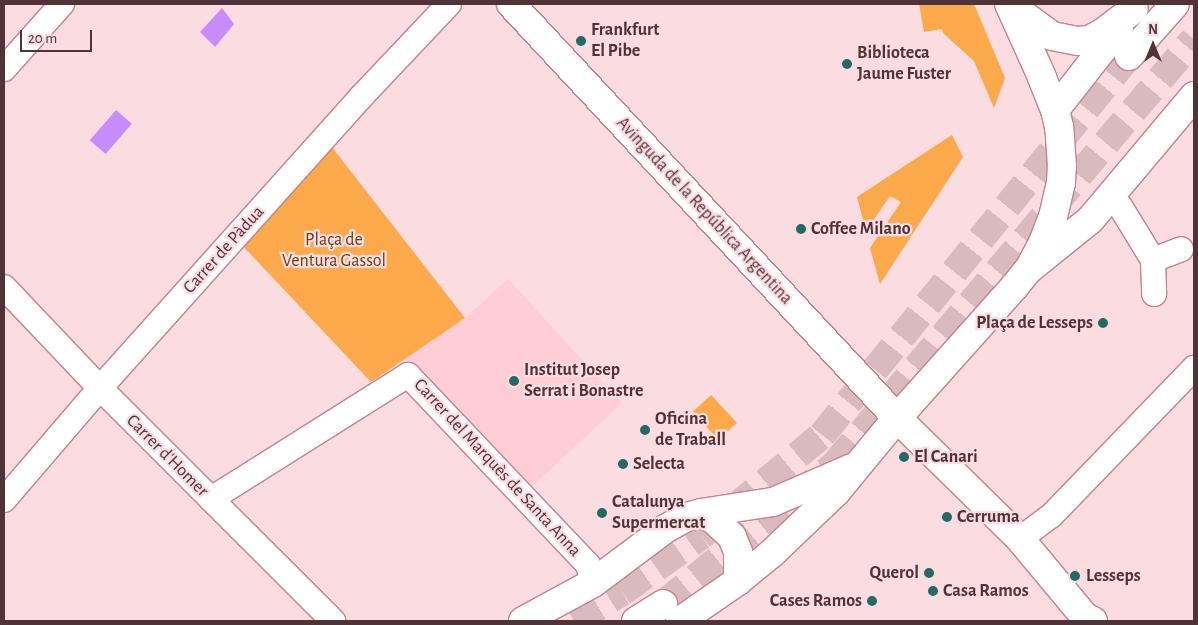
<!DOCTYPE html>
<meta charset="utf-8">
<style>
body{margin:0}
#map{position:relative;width:1198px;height:625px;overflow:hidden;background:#fbdce1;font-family:"Alegreya Sans",sans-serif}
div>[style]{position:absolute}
.built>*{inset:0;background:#ffcdd5}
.green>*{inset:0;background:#fba94b;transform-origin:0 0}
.water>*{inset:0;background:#c78bfe;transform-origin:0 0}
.primary-tunnel>*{height:28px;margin-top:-14px;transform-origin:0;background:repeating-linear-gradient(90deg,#d9babf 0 28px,transparent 0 42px)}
.roads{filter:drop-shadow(1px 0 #c6818f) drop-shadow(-1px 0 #c6818f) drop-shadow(0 1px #c6818f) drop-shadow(0 -1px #c6818f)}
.street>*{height:24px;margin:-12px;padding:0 12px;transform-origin:12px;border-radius:12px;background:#fff}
.secondary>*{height:28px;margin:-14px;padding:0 14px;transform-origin:14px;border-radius:14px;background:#fff}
.primary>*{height:28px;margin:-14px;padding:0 14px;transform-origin:14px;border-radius:14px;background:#fff}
.dots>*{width:14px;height:14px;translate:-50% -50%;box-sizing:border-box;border:2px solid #fbdce1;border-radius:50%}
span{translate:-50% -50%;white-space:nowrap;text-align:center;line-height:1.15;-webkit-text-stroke:4.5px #fbdce1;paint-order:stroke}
.poi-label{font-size:18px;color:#503339;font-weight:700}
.left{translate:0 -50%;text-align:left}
.right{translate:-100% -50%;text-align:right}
.street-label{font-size:18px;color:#503339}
.park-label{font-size:18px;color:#684214}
.frame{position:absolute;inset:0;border:5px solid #503339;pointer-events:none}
.north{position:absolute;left:1128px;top:20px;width:50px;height:50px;-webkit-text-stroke:4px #fbdce1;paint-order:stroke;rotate:0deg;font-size:14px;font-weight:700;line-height:20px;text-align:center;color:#503339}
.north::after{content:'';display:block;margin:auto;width:18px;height:22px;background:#503339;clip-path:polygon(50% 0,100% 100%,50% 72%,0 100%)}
.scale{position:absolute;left:20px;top:30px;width:72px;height:22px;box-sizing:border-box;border:2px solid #503339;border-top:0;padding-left:6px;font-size:15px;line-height:18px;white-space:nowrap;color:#503339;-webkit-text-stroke:4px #fbdce1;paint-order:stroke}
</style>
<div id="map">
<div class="built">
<i style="clip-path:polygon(508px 279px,622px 403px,529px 489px,406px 358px,465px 318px)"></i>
</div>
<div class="green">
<i style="clip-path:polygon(919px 4px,974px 4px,1005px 78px,994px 108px,974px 61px,943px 33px,942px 29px,924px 32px)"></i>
<i style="clip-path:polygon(952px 135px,963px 157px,880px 284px,870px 248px,901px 202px,890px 196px,866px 231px,857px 197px)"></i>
<i style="clip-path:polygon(331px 146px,465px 318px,371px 382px,243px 246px)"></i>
<i style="left:711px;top:395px;width:38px;height:25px;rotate:47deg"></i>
</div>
<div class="water">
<i style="clip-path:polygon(222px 8px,234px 24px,215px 47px,200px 32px)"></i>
<i style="left:116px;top:110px;width:21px;height:40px;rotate:41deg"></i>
</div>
<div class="primary-tunnel">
<i style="left:663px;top:604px;width:222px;rotate:-39.1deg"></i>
<i style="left:835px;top:464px;width:556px;rotate:-49.81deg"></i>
<i style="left:574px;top:621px;width:56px;rotate:-31.1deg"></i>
<i style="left:622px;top:592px;width:97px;rotate:-35.3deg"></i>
<i style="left:701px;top:536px;width:158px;rotate:-39.9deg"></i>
<i style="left:822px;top:435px;width:488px;rotate:-51deg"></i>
</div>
<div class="roads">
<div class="street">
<i style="left:4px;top:69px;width:87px;rotate:-48.3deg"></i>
<i style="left:1120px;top:206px;width:63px;rotate:58.6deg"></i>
<i style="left:1153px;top:260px;width:34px;rotate:88deg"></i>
<i style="left:1153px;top:260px;width:30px;rotate:-21deg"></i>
<i style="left:4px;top:287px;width:139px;rotate:46.5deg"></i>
<i style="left:100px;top:388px;width:330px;rotate:45deg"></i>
<i style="left:211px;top:499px;width:233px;rotate:-32.2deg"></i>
<i style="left:408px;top:375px;width:262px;rotate:46.5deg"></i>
<i style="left:588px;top:565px;width:19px;rotate:74deg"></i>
<i style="left:4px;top:500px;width:148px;rotate:-49.4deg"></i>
<i style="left:100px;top:388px;width:391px;rotate:-48.1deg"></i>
<i style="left:361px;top:97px;width:128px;rotate:-46.6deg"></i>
<i style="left:1020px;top:539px;width:39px;rotate:-37deg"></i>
<i style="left:1051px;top:516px;width:206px;rotate:-46deg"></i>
</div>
<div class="secondary">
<i style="left:511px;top:4px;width:566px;rotate:47deg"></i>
<i style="left:897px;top:418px;width:173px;rotate:44.5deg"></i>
<i style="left:1020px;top:539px;width:102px;rotate:50.2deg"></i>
<i style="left:1085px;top:617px;width:9px;rotate:27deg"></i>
<i style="left:701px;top:513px;width:13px;rotate:27deg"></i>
<i style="left:713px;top:519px;width:26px;rotate:43deg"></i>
<i style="left:732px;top:537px;width:16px;rotate:68deg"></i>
<i style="left:738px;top:552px;width:29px;rotate:90deg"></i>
<i style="left:523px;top:621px;width:80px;rotate:-28.5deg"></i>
<i style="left:593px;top:583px;width:90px;rotate:-36.9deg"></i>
<i style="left:665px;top:529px;width:25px;rotate:-29deg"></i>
<i style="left:687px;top:517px;width:15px;rotate:-16deg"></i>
<i style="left:701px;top:513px;width:73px;rotate:-8.7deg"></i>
<i style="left:773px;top:502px;width:86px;rotate:-23.3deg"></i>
<i style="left:680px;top:621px;width:70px;rotate:-34.6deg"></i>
<i style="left:738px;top:581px;width:43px;rotate:-39.3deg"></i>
<i style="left:771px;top:554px;width:90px;rotate:-43.6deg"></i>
<i style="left:836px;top:492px;width:96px;rotate:-50.5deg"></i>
<i style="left:897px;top:418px;width:177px;rotate:-48.2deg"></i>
<i style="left:1015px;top:286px;width:22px;rotate:-51deg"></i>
<i style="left:1029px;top:269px;width:27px;rotate:-62deg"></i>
<i style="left:1042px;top:245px;width:30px;rotate:-69deg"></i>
<i style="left:1053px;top:217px;width:35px;rotate:-77deg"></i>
<i style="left:1061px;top:183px;width:17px;rotate:-87deg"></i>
<i style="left:1062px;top:166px;width:39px;rotate:-94deg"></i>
<i style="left:1059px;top:127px;width:17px;rotate:-103deg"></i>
<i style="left:1055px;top:110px;width:35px;rotate:-112deg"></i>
<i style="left:1042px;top:77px;width:80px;rotate:-114.3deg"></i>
</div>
<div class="primary">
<i style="left:1010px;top:5px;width:52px;rotate:36.4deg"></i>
<i style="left:1052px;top:36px;width:26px;rotate:11deg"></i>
<i style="left:1078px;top:41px;width:11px;rotate:-5deg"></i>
<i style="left:1089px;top:40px;width:13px;rotate:-27deg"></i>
<i style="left:1101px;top:34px;width:41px;rotate:-37.1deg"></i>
<i style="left:1129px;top:56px;width:69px;rotate:-48.5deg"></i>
<i style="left:1055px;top:110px;width:104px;rotate:-52deg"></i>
<i style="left:1029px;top:269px;width:78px;rotate:-38.8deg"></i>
<i style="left:1090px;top:220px;width:162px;rotate:-50deg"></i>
<i style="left:636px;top:621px;width:32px;rotate:-32deg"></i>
</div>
</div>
<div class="dots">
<i style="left:581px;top:41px;background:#226b65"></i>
<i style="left:847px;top:64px;background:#226b65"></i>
<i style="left:801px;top:229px;background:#226b65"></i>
<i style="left:1103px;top:323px;background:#226b65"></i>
<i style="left:514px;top:381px;background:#226b65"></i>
<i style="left:645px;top:430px;background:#226b65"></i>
<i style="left:904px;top:457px;background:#226b65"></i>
<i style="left:623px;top:464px;background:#226b65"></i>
<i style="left:602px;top:513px;background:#226b65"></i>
<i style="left:947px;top:517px;background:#226b65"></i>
<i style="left:929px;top:573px;background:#226b65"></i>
<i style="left:1075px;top:576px;background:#226b65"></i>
<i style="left:933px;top:591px;background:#226b65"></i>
<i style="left:872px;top:601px;background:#226b65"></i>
</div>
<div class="poi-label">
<span class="left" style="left:591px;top:41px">Frankfurt<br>El Pibe</span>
<span class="left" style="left:857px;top:64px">Biblioteca<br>Jaume Fuster</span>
<span class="left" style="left:811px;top:229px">Coffee Milano</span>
<span class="right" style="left:1093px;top:323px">Plaça de Lesseps</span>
<span class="left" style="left:524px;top:381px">Institut Josep<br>Serrat i Bonastre</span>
<span class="left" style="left:655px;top:430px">Oficina<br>de Traball</span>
<span class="left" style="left:914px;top:457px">El Canari</span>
<span class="left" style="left:633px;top:464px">Selecta</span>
<span class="left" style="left:612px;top:513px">Catalunya<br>Supermercat</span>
<span class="left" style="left:957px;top:517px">Cerruma</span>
<span class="right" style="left:919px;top:573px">Querol</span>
<span class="left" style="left:1086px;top:576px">Lesseps</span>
<span class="left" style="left:943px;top:591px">Casa Ramos</span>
<span class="right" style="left:862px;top:601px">Cases Ramos</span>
</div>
<div class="street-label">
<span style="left:704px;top:211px;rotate:47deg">Avinguda de la República Argentina</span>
<span style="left:224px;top:250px;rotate:-48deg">Carrer de Pàdua</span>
<span style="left:167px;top:456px;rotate:45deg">Carrer d'Homer</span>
<span style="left:497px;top:468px;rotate:47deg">Carrer del Marquès de Santa Anna</span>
</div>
<div class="park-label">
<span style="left:334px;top:251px">Plaça de<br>Ventura Gassol</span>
</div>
<div class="frame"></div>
<div class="north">N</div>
<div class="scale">20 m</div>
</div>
